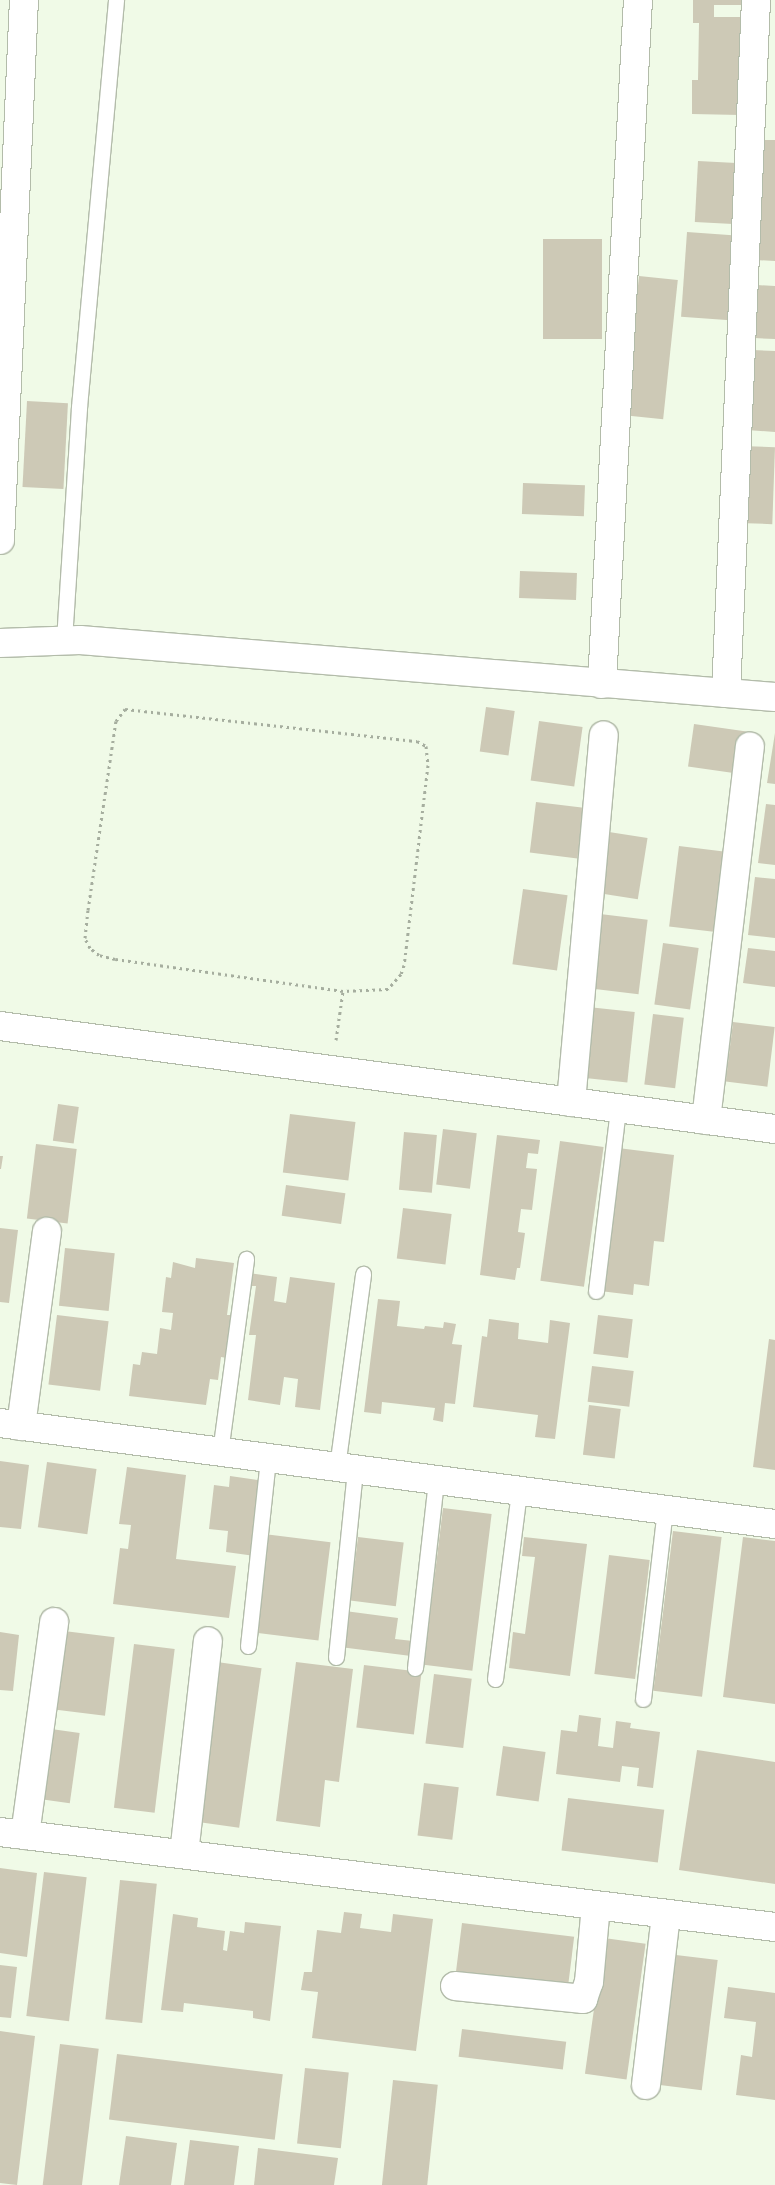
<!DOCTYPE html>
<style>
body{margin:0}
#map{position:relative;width:775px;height:2185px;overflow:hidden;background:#f0fae7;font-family:"PT Sans Narrow",sans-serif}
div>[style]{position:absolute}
.building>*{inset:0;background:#cdc9b6;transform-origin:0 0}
.path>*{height:3px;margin-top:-1.5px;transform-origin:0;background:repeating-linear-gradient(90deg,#a6ae9f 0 2.5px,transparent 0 6.5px)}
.roads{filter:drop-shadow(1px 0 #b3bcaa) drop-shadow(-1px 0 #b3bcaa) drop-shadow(0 1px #b3bcaa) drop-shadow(0 -1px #b3bcaa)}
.service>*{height:15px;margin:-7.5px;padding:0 7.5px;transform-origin:7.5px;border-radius:7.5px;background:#fff}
.minor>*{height:28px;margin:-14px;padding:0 14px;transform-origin:14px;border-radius:14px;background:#fff}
span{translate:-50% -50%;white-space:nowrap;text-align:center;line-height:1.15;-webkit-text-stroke:4px #fff;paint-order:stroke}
</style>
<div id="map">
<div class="building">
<i style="clip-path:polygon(693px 0,741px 0,741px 5px,714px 5px,714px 17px,741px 17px,740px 115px,692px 114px,692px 80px,698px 80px,699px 23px,693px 23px)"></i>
<i style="clip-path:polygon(761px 140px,775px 140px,775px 261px,755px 260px)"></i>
<i style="left:698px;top:161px;width:43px;height:61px;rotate:3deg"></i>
<i style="left:687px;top:232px;width:49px;height:85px;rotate:4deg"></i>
<i style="left:543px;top:239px;width:59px;height:100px"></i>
<i style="left:639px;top:276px;width:39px;height:140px;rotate:6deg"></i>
<i style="clip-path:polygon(757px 285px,775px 286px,775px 339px,754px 338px)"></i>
<i style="clip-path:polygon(752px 350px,775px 351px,775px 432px,747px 430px)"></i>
<i style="left:27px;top:401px;width:41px;height:86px;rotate:3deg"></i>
<i style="left:741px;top:446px;width:34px;height:77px;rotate:2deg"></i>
<i style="left:523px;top:483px;width:62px;height:31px;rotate:2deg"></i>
<i style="left:520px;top:571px;width:57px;height:27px;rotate:2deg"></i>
<i style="left:486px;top:707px;width:29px;height:45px;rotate:8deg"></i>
<i style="left:539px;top:721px;width:44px;height:60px;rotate:8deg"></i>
<i style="left:694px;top:724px;width:53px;height:43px;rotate:8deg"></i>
<i style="clip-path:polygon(775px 733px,775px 784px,767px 783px)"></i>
<i style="left:536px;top:802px;width:48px;height:51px;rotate:7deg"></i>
<i style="clip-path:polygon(766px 804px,775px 805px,775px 865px,758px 863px)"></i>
<i style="left:609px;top:832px;width:39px;height:62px;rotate:9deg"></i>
<i style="left:679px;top:846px;width:47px;height:81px;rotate:7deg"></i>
<i style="clip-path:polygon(755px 877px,775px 879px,775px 938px,748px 935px)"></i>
<i style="left:523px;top:889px;width:45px;height:76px;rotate:8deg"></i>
<i style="left:600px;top:914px;width:48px;height:75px;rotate:7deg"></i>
<i style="left:663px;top:943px;width:36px;height:62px;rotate:8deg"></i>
<i style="clip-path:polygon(748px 948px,775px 951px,775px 987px,743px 983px)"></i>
<i style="left:588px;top:1007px;width:47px;height:71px;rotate:6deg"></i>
<i style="left:653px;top:1014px;width:31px;height:71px;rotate:7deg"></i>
<i style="left:733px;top:1022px;width:42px;height:60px;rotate:7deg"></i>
<i style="left:58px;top:1104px;width:21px;height:37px;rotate:8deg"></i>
<i style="left:290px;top:1114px;width:66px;height:59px;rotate:7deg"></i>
<i style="left:443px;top:1129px;width:34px;height:56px;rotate:7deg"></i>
<i style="left:404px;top:1132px;width:33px;height:58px;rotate:5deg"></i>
<i style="clip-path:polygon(497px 1135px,540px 1140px,538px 1154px,528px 1153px,526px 1168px,537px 1169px,532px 1210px,521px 1209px,518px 1232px,525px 1233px,520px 1268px,517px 1268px,515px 1280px,480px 1275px)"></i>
<i style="left:560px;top:1141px;width:44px;height:141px;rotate:8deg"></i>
<i style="left:36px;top:1144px;width:41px;height:75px;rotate:7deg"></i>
<i style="clip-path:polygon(618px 1148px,674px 1155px,664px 1242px,654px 1241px,649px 1286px,634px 1284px,633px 1295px,600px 1291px)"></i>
<i style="clip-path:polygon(0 1156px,3px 1156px,1px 1169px,0 1169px)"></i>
<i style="left:286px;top:1185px;width:60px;height:31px;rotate:8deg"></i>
<i style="left:403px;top:1208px;width:49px;height:51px;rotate:7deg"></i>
<i style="clip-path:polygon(0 1228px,18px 1230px,9px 1303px,0 1302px)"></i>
<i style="left:65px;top:1248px;width:50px;height:58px;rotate:6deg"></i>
<i style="clip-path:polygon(196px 1258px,234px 1263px,227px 1315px,232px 1315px,227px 1358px,221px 1357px,218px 1380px,210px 1379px,206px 1405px,129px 1396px,133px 1364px,140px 1365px,142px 1352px,157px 1354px,160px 1328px,171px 1330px,173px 1313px,162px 1312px,166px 1277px,171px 1278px,173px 1262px,195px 1268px)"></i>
<i style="clip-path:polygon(249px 1273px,277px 1277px,274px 1301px,286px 1303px,290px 1277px,335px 1283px,320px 1410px,295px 1407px,298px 1379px,284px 1377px,280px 1405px,248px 1400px,256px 1335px,249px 1335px,256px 1286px,248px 1286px)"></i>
<i style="clip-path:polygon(378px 1299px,400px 1301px,397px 1326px,424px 1329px,425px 1326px,443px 1328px,444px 1322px,456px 1324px,452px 1344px,462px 1345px,455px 1404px,445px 1403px,443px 1422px,433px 1420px,435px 1408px,382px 1402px,381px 1414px,364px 1412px)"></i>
<i style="left:57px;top:1315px;width:52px;height:70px;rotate:7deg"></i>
<i style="left:598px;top:1315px;width:35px;height:39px;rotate:7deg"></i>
<i style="clip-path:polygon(489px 1319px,519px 1323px,518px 1339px,548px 1343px,550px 1320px,570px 1323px,555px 1439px,535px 1437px,538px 1415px,473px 1407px,482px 1336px,487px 1337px)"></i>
<i style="clip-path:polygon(769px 1339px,775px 1340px,775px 1470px,753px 1467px)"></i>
<i style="left:592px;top:1366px;width:42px;height:36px;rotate:7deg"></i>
<i style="left:589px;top:1405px;width:32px;height:50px;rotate:7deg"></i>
<i style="clip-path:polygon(0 1461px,29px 1465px,21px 1529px,0 1527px)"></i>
<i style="left:47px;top:1462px;width:50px;height:66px;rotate:8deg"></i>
<i style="clip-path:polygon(127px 1467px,186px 1475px,176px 1559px,236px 1566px,229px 1618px,113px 1604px,120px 1548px,128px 1549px,131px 1525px,119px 1524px)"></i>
<i style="clip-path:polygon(230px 1476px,264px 1481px,255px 1556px,226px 1552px,228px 1531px,209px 1529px,214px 1485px,229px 1487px)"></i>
<i style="left:443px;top:1508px;width:49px;height:158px;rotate:7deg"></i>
<i style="left:673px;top:1531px;width:49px;height:161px;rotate:7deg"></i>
<i style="left:264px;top:1534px;width:67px;height:99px;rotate:7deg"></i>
<i style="left:358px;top:1537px;width:46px;height:64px;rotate:7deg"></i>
<i style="clip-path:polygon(524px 1537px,587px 1544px,570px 1676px,509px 1668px,513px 1632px,525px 1634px,535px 1557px,522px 1556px)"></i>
<i style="clip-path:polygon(743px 1537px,775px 1541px,775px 1704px,723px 1697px)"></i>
<i style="left:609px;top:1555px;width:41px;height:120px;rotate:7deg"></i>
<i style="clip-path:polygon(345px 1611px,398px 1618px,395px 1639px,413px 1641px,411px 1656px,340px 1647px)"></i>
<i style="left:64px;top:1631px;width:51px;height:79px;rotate:7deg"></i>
<i style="clip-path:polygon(0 1632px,19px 1635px,13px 1691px,0 1690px)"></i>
<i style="left:134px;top:1644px;width:41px;height:165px;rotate:7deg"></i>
<i style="left:217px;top:1662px;width:45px;height:161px;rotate:8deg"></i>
<i style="clip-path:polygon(296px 1662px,353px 1669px,339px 1782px,325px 1780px,320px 1827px,276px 1821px)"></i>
<i style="left:364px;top:1665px;width:58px;height:63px;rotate:7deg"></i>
<i style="left:434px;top:1674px;width:38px;height:70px;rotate:7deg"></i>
<i style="clip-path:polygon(579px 1715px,601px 1718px,598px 1746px,613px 1748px,616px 1721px,631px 1723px,630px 1728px,660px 1732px,653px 1788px,637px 1786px,639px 1768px,622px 1766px,620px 1782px,556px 1774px,561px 1730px,577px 1732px)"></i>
<i style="left:44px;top:1728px;width:36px;height:71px;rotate:8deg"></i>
<i style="left:503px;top:1746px;width:43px;height:50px;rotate:8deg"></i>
<i style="clip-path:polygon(697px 1750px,775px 1762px,775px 1884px,679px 1870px)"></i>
<i style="left:424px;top:1783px;width:35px;height:53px;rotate:7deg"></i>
<i style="left:568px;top:1798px;width:97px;height:53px;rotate:7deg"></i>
<i style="clip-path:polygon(0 1868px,37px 1873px,27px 1957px,0 1953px)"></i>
<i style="left:44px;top:1872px;width:43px;height:145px;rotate:7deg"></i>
<i style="left:120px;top:1880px;width:37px;height:140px;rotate:6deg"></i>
<i style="clip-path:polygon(344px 1912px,362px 1914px,360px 1928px,391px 1932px,393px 1914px,433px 1919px,416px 2051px,312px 2038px,318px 1992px,301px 1990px,304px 1972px,312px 1972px,317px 1930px,341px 1933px)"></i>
<i style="clip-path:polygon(173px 1914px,198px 1918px,197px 1927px,225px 1931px,223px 1950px,227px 1951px,230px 1931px,244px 1933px,245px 1922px,281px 1926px,270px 2021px,253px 2018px,253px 2011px,184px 2003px,183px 2012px,161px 2010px)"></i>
<i style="left:462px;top:1923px;width:113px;height:54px;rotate:7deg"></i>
<i style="left:604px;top:1938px;width:42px;height:137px;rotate:8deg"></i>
<i style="left:676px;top:1955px;width:42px;height:131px;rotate:7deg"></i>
<i style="clip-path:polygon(0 1965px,17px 1967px,11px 2018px,0 2017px)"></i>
<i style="clip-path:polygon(728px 1987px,775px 1993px,775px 2100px,736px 2095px,741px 2055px,752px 2057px,756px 2022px,724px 2018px)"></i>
<i style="left:462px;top:2029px;width:105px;height:28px;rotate:7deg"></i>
<i style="clip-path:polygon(0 2031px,35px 2036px,17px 2185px,0 2183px)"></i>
<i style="left:60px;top:2044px;width:39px;height:142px;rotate:7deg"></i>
<i style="left:117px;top:2054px;width:167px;height:66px;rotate:7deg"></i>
<i style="left:305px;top:2068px;width:44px;height:76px;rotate:6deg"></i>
<i style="left:393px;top:2080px;width:45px;height:106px;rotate:6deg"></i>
<i style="clip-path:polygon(126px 2136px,177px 2143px,171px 2185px,119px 2185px)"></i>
<i style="clip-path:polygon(190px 2140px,239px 2146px,234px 2185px,184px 2185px)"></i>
<i style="clip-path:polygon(258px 2148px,338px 2158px,334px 2185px,254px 2185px)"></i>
</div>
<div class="path">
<i style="left:125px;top:709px;width:294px;rotate:6.3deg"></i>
<i style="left:417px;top:741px;width:10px;rotate:29deg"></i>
<i style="left:426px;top:746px;width:19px;rotate:84deg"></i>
<i style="left:428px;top:765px;width:201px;rotate:96.8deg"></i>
<i style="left:404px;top:965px;width:9px;rotate:108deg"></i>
<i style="left:401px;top:974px;width:20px;rotate:131deg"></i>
<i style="left:388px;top:989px;width:45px;rotate:177.5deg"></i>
<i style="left:343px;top:991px;width:230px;rotate:-172deg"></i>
<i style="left:115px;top:959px;width:16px;rotate:-166deg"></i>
<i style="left:99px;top:955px;width:11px;rotate:-142deg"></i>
<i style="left:90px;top:948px;width:11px;rotate:-117deg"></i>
<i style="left:85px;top:938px;width:28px;rotate:-84deg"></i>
<i style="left:88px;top:910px;width:191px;rotate:-81.6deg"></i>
<i style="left:116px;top:721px;width:15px;rotate:-53deg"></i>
<i style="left:336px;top:1040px;width:49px;rotate:-81.9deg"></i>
</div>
<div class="roads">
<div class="service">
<i style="left:64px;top:640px;width:233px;rotate:-86.3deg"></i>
<i style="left:79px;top:407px;width:409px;rotate:-84.8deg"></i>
<i style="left:596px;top:1291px;width:184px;rotate:-83.1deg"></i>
<i style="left:220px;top:1452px;width:195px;rotate:-82.3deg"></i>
<i style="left:337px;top:1467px;width:195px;rotate:-82.3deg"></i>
<i style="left:248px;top:1646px;width:189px;rotate:-83.9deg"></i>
<i style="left:336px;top:1657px;width:189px;rotate:-84.2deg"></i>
<i style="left:415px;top:1668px;width:189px;rotate:-83.6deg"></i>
<i style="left:495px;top:1679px;width:190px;rotate:-82.7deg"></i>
<i style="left:643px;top:1699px;width:190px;rotate:-83.4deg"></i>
</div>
<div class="minor">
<i style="left:0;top:540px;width:541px;rotate:-87.46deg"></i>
<i style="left:0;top:643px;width:80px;rotate:-2.1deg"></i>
<i style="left:80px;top:640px;width:697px;rotate:4.69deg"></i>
<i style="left:602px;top:684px;width:685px;rotate:-86.99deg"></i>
<i style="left:726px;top:693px;width:694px;rotate:-87.52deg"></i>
<i style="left:0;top:1026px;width:782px;rotate:7.57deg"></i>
<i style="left:571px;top:1102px;width:368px;rotate:-84.9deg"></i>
<i style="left:706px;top:1120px;width:376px;rotate:-83.3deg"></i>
<i style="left:0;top:1423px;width:782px;rotate:7.43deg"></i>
<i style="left:21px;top:1426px;width:196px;rotate:-82.4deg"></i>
<i style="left:0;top:1832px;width:781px;rotate:6.99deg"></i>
<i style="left:25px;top:1835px;width:215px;rotate:-82.2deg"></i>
<i style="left:184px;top:1854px;width:214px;rotate:-83.6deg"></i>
<i style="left:455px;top:1986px;width:129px;rotate:5.8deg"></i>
<i style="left:583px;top:1999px;width:18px;rotate:-71deg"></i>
<i style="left:589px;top:1982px;width:77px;rotate:-84.8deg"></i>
<i style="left:646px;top:2085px;width:172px;rotate:-83.3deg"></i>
</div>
</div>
</div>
